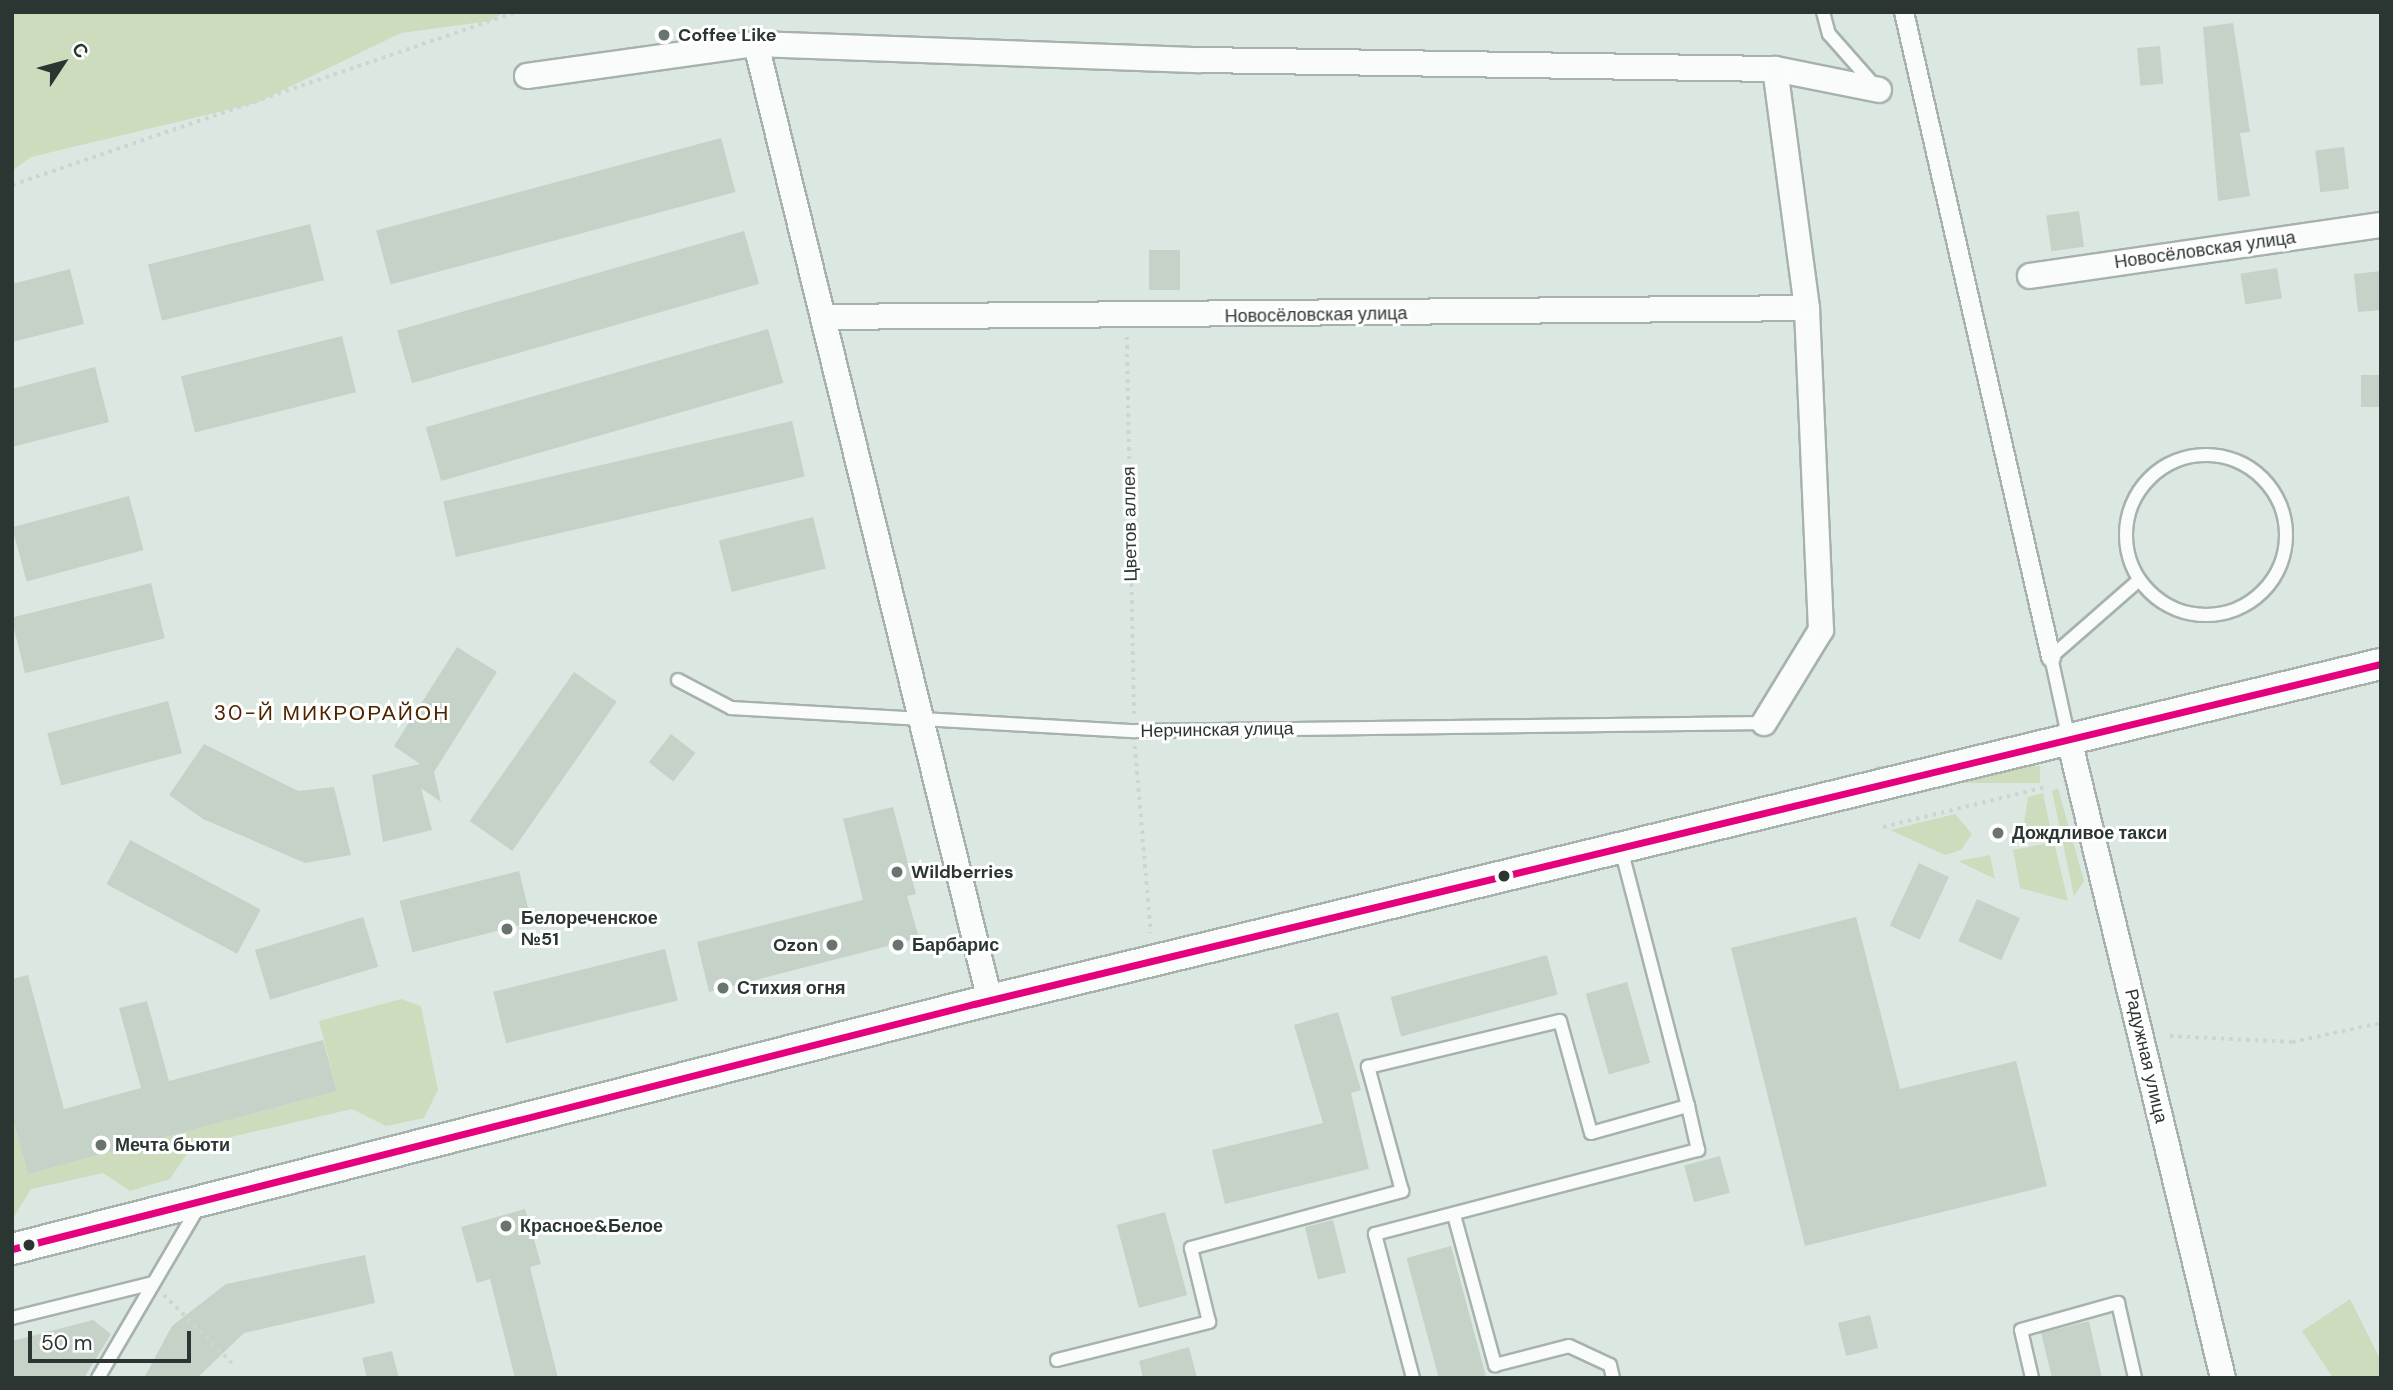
<!DOCTYPE html>
<meta charset="utf-8">
<style>
body{margin:0}
#map{position:relative;width:2393px;height:1390px;overflow:hidden;background:#dbe8e2;font-family:"DM Sans",sans-serif}
div>[style]{position:absolute}
.green>*{inset:0;background:#ccdcbd;transform-origin:0 0}
.building>*{inset:0;background:#c4d2c8;transform-origin:0 0}
.path>*{height:3.5px;margin-top:-1.75px;transform-origin:0;background:repeating-linear-gradient(90deg,#cfd4d2 0 3.5px,transparent 0 8.5px)}
.roads{filter:drop-shadow(2px 0 #a7b2ad) drop-shadow(-2px 0 #a7b2ad) drop-shadow(0 2px #a7b2ad) drop-shadow(0 -2px #a7b2ad)}
.service>*{height:12px;margin:-6px;padding:0 6px;transform-origin:6px;border-radius:6px;background:#fafcfb}
.service>.ring{margin:-6px;padding:0;box-sizing:content-box;background:none;border:12px solid #fafcfb;border-radius:50%}
.pedestrian>*{height:18px;margin:-9px;padding:0 9px;transform-origin:9px;border-radius:9px;background:#fafcfb}
.minor>*{height:24px;margin:-12px;padding:0 12px;transform-origin:12px;border-radius:12px;background:#fafcfb}
.tertiary>*{height:30px;margin:-15px;padding:0 15px;transform-origin:15px;border-radius:15px;background:#fafcfb}
.bus-1>*{height:7px;margin:-3.5px;padding:0 3.5px;transform-origin:3.5px;border-radius:3.5px;background:#e5007d}
.dots>*{width:19px;height:19px;translate:-50% -50%;box-sizing:border-box;border:4px solid #fff;border-radius:50%}
span{translate:-50% -50%;white-space:nowrap;text-align:center;line-height:1.15;-webkit-text-stroke:6px #fff;paint-order:stroke}
.poi-label{font-size:18px;color:#2b3531;font-weight:700}
.left{translate:0 -50%;text-align:left}
.right{translate:-100% -50%;text-align:right}
.street-label{font-size:18px;color:#2b3531}
.quarter-label{font-size:21px;color:#4f2500;letter-spacing:2px}
.frame{position:absolute;inset:0;border:14px solid #2b3531;pointer-events:none}
.north{position:absolute;left:28px;top:28px;width:70px;height:70px;-webkit-text-stroke:5px #fff;paint-order:stroke;rotate:54deg;font-size:19px;font-weight:700;line-height:28px;text-align:center;color:#2b3531}
.north::after{content:'';display:block;margin:auto;width:24px;height:32px;background:#2b3531;clip-path:polygon(50% 0,100% 100%,50% 72%,0 100%)}
.scale{position:absolute;left:28px;top:1331px;width:163px;height:32px;box-sizing:border-box;border:4px solid #2b3531;border-top:0;padding-left:9px;font-size:21px;line-height:24px;white-space:nowrap;color:#2b3531;-webkit-text-stroke:5px #fff;paint-order:stroke}
</style>
<div id="map">
<div class="green">
<i style="clip-path:polygon(12px 12px,504px 12px,490px 21px,401px 33px,256px 103px,31px 157px,12px 171px)"></i>
<i style="left:2040px;top:766px;width:17px;height:165px;rotate:90deg"></i>
<i style="clip-path:polygon(2058px 788px,2084px 881px,2074px 896px,2052px 791px)"></i>
<i style="clip-path:polygon(2043px 793px,2051px 831px,2033px 834px,2024px 823px,2028px 797px)"></i>
<i style="clip-path:polygon(1955px 814px,1972px 834px,1961px 850px,1945px 855px,1890px 830px)"></i>
<i style="clip-path:polygon(2054px 842px,2068px 901px,2020px 888px,2013px 850px)"></i>
<i style="clip-path:polygon(1990px 855px,1995px 879px,1958px 861px)"></i>
<i style="clip-path:polygon(401px 999px,421px 1006px,438px 1090px,424px 1118px,386px 1126px,352px 1109px,192px 1146px,170px 1179px,130px 1191px,103px 1173px,31px 1189px,12px 1220px,12px 1116px,28px 1174px,337px 1091px,319px 1021px)"></i>
<i style="clip-path:polygon(2350px 1299px,2381px 1361px,2381px 1378px,2333px 1378px,2302px 1331px)"></i>
</div>
<div class="building">
<i style="clip-path:polygon(2233px 23px,2250px 132px,2240px 133px,2250px 196px,2218px 201px,2203px 27px)"></i>
<i style="left:2160px;top:46px;width:38px;height:23px;rotate:85deg"></i>
<i style="left:721px;top:138px;width:56px;height:357px;rotate:75deg"></i>
<i style="left:2344px;top:147px;width:42px;height:29px;rotate:83deg"></i>
<i style="left:2079px;top:211px;width:36px;height:33px;rotate:82deg"></i>
<i style="left:310px;top:224px;width:58px;height:167px;rotate:76deg"></i>
<i style="left:744px;top:231px;width:55px;height:361px;rotate:74deg"></i>
<i style="left:1180px;top:250px;width:40px;height:31px;rotate:90deg"></i>
<i style="left:2277px;top:268px;width:31px;height:37px;rotate:81deg"></i>
<i style="clip-path:polygon(70px 269px,84px 324px,12px 342px,12px 284px)"></i>
<i style="clip-path:polygon(2381px 271px,2381px 310px,2358px 312px,2354px 274px)"></i>
<i style="left:768px;top:329px;width:56px;height:356px;rotate:74deg"></i>
<i style="left:342px;top:336px;width:58px;height:166px;rotate:76deg"></i>
<i style="clip-path:polygon(95px 367px,109px 422px,12px 447px,12px 389px)"></i>
<i style="left:2381px;top:375px;width:32px;height:20px;rotate:90deg"></i>
<i style="left:792px;top:421px;width:57px;height:358px;rotate:77deg"></i>
<i style="left:129px;top:496px;width:56px;height:121px;rotate:75deg"></i>
<i style="left:813px;top:517px;width:53px;height:97px;rotate:76deg"></i>
<i style="left:151px;top:583px;width:57px;height:144px;rotate:76deg"></i>
<i style="clip-path:polygon(457px 647px,497px 672px,434px 772px,441px 802px,421px 788px,432px 830px,383px 842px,372px 775px,420px 764px,394px 746px)"></i>
<i style="left:574px;top:672px;width:52px;height:182px;rotate:35deg"></i>
<i style="left:168px;top:701px;width:54px;height:125px;rotate:75deg"></i>
<i style="left:671px;top:734px;width:31px;height:36px;rotate:38deg"></i>
<i style="clip-path:polygon(204px 744px,298px 791px,334px 787px,351px 855px,305px 863px,203px 819px,169px 795px)"></i>
<i style="clip-path:polygon(893px 807px,916px 894px,907px 896px,919px 938px,709px 992px,697px 942px,863px 900px,843px 819px)"></i>
<i style="left:130px;top:840px;width:148px;height:50px;rotate:28deg"></i>
<i style="left:1919px;top:863px;width:33px;height:69px;rotate:25deg"></i>
<i style="left:519px;top:871px;width:53px;height:123px;rotate:76deg"></i>
<i style="left:1977px;top:899px;width:47px;height:46px;rotate:24deg"></i>
<i style="left:363px;top:917px;width:52px;height:113px;rotate:73deg"></i>
<i style="clip-path:polygon(1856px 917px,1900px 1089px,2016px 1061px,2047px 1186px,1805px 1246px,1731px 948px)"></i>
<i style="left:665px;top:949px;width:53px;height:177px;rotate:76deg"></i>
<i style="left:1547px;top:955px;width:41px;height:162px;rotate:75deg"></i>
<i style="clip-path:polygon(28px 975px,64px 1109px,141px 1088px,119px 1008px,147px 1001px,169px 1081px,323px 1040px,337px 1091px,28px 1174px,12px 1116px,12px 979px)"></i>
<i style="left:1627px;top:982px;width:84px;height:43px;rotate:74deg"></i>
<i style="clip-path:polygon(1338px 1012px,1361px 1090px,1351px 1093px,1369px 1169px,1225px 1204px,1212px 1150px,1323px 1123px,1294px 1025px)"></i>
<i style="left:1720px;top:1156px;width:38px;height:37px;rotate:75deg"></i>
<i style="clip-path:polygon(525px 1209px,541px 1264px,530px 1267px,558px 1378px,515px 1378px,490px 1279px,477px 1283px,461px 1227px)"></i>
<i style="left:1165px;top:1212px;width:86px;height:50px;rotate:75deg"></i>
<i style="left:1333px;top:1220px;width:54px;height:29px;rotate:76deg"></i>
<i style="left:1451px;top:1246px;width:137px;height:46px;rotate:75deg"></i>
<i style="clip-path:polygon(365px 1255px,375px 1303px,244px 1333px,197px 1378px,144px 1378px,172px 1326px,226px 1284px)"></i>
<i style="left:1870px;top:1315px;width:34px;height:33px;rotate:76deg"></i>
<i style="clip-path:polygon(93px 1320px,111px 1334px,84px 1378px,12px 1378px,12px 1341px)"></i>
<i style="clip-path:polygon(2089px 1321px,2102px 1378px,2052px 1378px,2041px 1333px)"></i>
<i style="clip-path:polygon(1189px 1347px,1197px 1378px,1143px 1378px,1139px 1361px)"></i>
<i style="clip-path:polygon(392px 1351px,399px 1378px,367px 1378px,362px 1358px)"></i>
</div>
<div class="path">
<i style="left:12px;top:185px;width:533px;rotate:-18.94deg"></i>
<i style="left:1127px;top:337px;width:377px;rotate:88.9deg"></i>
<i style="left:1135px;top:746px;width:188px;rotate:85.1deg"></i>
<i style="left:1883px;top:827px;width:168px;rotate:-13.8deg"></i>
<i style="left:2170px;top:1036px;width:122px;rotate:2.8deg"></i>
<i style="left:2292px;top:1042px;width:91px;rotate:-12.1deg"></i>
<i style="left:164px;top:1295px;width:96px;rotate:45deg"></i>
</div>
<div class="roads">
<div class="service">
<i style="left:1823px;top:12px;width:23px;rotate:75deg"></i>
<i style="left:1829px;top:34px;width:68px;rotate:48.6deg"></i>
<i class="ring" style="left:2126px;top:455px;width:148px;height:148px"></i>
<i style="left:678px;top:680px;width:60px;rotate:27.8deg"></i>
<i style="left:731px;top:708px;width:404px;rotate:3.3deg"></i>
<i style="left:1134px;top:731px;width:630px;rotate:-0.73deg"></i>
<i style="left:2068px;top:735px;width:80px;rotate:-102.3deg"></i>
<i style="left:2051px;top:657px;width:117px;rotate:-41.2deg"></i>
<i style="left:1454px;top:1215px;width:156px;rotate:74.7deg"></i>
<i style="left:1495px;top:1365px;width:76px;rotate:-14.4deg"></i>
<i style="left:1569px;top:1346px;width:45px;rotate:24.9deg"></i>
<i style="left:1610px;top:1365px;width:13px;rotate:77deg"></i>
<i style="left:12px;top:1318px;width:145px;rotate:-13.9deg"></i>
<i style="left:1057px;top:1360px;width:157px;rotate:-14deg"></i>
<i style="left:1209px;top:1322px;width:76px;rotate:-103.7deg"></i>
<i style="left:1191px;top:1248px;width:219px;rotate:-15.1deg"></i>
<i style="left:1402px;top:1191px;width:129px;rotate:-105.3deg"></i>
<i style="left:1368px;top:1067px;width:197px;rotate:-13.5deg"></i>
<i style="left:1560px;top:1021px;width:116px;rotate:74.5deg"></i>
<i style="left:1591px;top:1133px;width:101px;rotate:-15.6deg"></i>
<i style="left:1688px;top:1106px;width:266px;rotate:-104.6deg"></i>
<i style="left:98px;top:1378px;width:199px;rotate:-59.6deg"></i>
<i style="left:1413px;top:1378px;width:149px;rotate:-104.8deg"></i>
<i style="left:1375px;top:1234px;width:334px;rotate:-14.6deg"></i>
<i style="left:1698px;top:1150px;width:45px;rotate:-102.8deg"></i>
<i style="left:2032px;top:1378px;width:49px;rotate:-102.9deg"></i>
<i style="left:2021px;top:1330px;width:101px;rotate:-15.6deg"></i>
<i style="left:2118px;top:1303px;width:77px;rotate:77.2deg"></i>
</div>
<div class="pedestrian">
<i style="left:1904px;top:12px;width:662px;rotate:77.16deg"></i>
</div>
<div class="minor">
<i style="left:756px;top:44px;width:985px;rotate:76.26deg"></i>
<i style="left:527px;top:76px;width:231px;rotate:-8deg"></i>
<i style="left:756px;top:44px;width:444px;rotate:2.1deg"></i>
<i style="left:1200px;top:60px;width:575px;rotate:0.9deg"></i>
<i style="left:1775px;top:69px;width:106px;rotate:11.4deg"></i>
<i style="left:2030px;top:276px;width:355px;rotate:-8.3deg"></i>
<i style="left:824px;top:317px;width:983px;rotate:-0.52deg"></i>
<i style="left:1764px;top:723px;width:109px;rotate:-58.5deg"></i>
<i style="left:1821px;top:630px;width:322px;rotate:-92.5deg"></i>
<i style="left:1807px;top:308px;width:241px;rotate:-97.6deg"></i>
<i style="left:2068px;top:735px;width:661px;rotate:76.45deg"></i>
</div>
<div class="tertiary">
<i style="left:12px;top:1249px;width:993px;rotate:-14.29deg"></i>
<i style="left:974px;top:1004px;width:1447px;rotate:-13.59deg"></i>
</div>
</div>
<div class="bus-1">
<i style="left:12px;top:1249px;width:993px;rotate:-14.29deg"></i>
<i style="left:974px;top:1004px;width:1447px;rotate:-13.59deg"></i>
</div>
<div class="dots">
<i style="left:664px;top:35px;background:#69746f"></i>
<i style="left:1998px;top:833px;background:#69746f"></i>
<i style="left:897px;top:872px;background:#69746f"></i>
<i style="left:1504px;top:876px;background:#2b3531"></i>
<i style="left:507px;top:929px;background:#69746f"></i>
<i style="left:832px;top:945px;background:#69746f"></i>
<i style="left:898px;top:945px;background:#69746f"></i>
<i style="left:723px;top:988px;background:#69746f"></i>
<i style="left:101px;top:1145px;background:#69746f"></i>
<i style="left:506px;top:1226px;background:#69746f"></i>
<i style="left:29px;top:1245px;background:#2b3531"></i>
</div>
<div class="poi-label">
<span class="left" style="left:678px;top:35px">Coffee Like</span>
<span class="left" style="left:2012px;top:833px">Дождливое такси</span>
<span class="left" style="left:911px;top:872px">Wildberries</span>
<span class="left" style="left:521px;top:929px">Белореченское<br>№51</span>
<span class="right" style="left:818px;top:945px">Ozon</span>
<span class="left" style="left:912px;top:945px">Барбарис</span>
<span class="left" style="left:737px;top:988px">Стихия огня</span>
<span class="left" style="left:115px;top:1145px">Мечта бьюти</span>
<span class="left" style="left:520px;top:1226px">Красное&amp;Белое</span>
</div>
<div class="street-label">
<span style="left:2205px;top:250px;rotate:-8deg">Новосёловская улица</span>
<span style="left:1316px;top:315px;rotate:-1deg">Новосёловская улица</span>
<span style="left:1130px;top:524px;rotate:-91deg">Цветов аллея</span>
<span style="left:1217px;top:730px;rotate:-1deg">Нерчинская улица</span>
<span style="left:2146px;top:1056px;rotate:77deg">Радужная улица</span>
</div>
<div class="quarter-label">
<span style="left:332px;top:713px">30-Й МИКРОРАЙОН</span>
</div>
<div class="frame"></div>
<div class="north">С</div>
<div class="scale">50 m</div>
</div>
